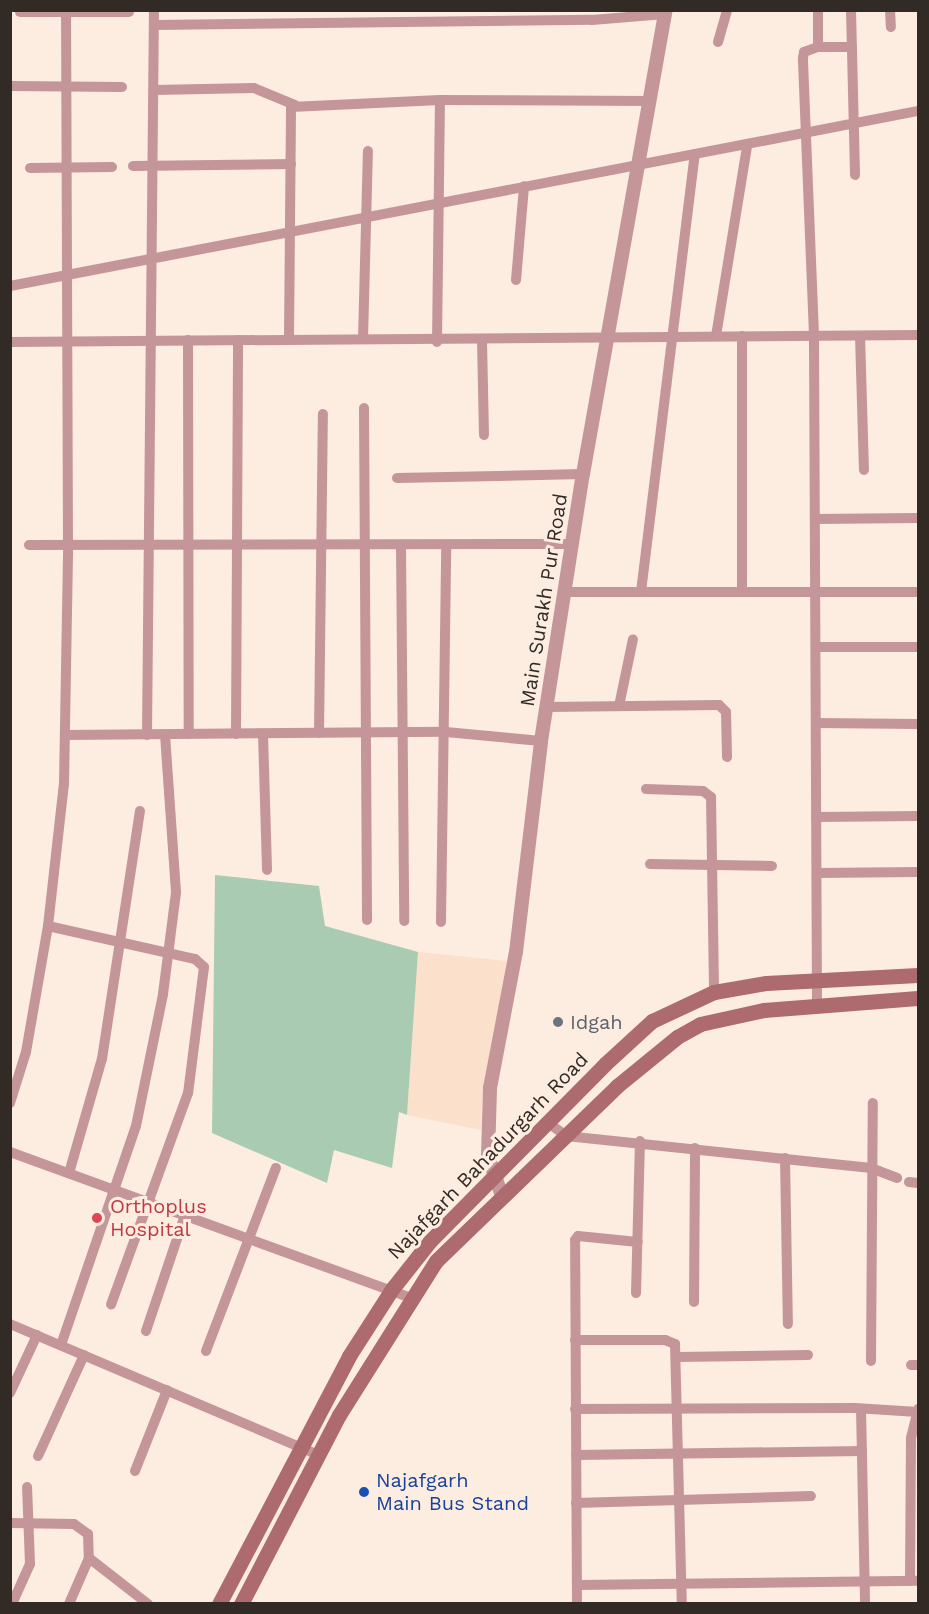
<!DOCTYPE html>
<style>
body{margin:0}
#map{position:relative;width:929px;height:1614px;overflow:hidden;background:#fdece0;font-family:"Work Sans",sans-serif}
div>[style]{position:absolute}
.built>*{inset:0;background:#fbe0cb}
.green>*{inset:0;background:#a9cbb2}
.minor>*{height:10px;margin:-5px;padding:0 5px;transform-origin:5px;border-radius:5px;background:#c59699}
.tertiary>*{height:14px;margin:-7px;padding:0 7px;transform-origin:7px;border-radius:7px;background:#c59699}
.secondary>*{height:15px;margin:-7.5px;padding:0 7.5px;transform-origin:7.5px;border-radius:7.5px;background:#ad6a6f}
.dots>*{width:16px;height:16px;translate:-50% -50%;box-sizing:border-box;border:3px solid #fdece0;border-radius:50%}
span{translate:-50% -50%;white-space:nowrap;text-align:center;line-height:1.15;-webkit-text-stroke:6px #fdece0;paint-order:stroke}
.street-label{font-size:20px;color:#322b25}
.worship-label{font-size:20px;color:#5b616d}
.left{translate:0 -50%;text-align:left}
.health-label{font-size:20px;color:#be3a42}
.transit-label{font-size:20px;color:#164399}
.frame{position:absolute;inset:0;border:12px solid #322b25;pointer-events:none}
</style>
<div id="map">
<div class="built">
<i style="clip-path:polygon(418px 952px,507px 961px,482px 1100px,481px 1130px,407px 1115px)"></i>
</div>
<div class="green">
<i style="clip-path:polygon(215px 875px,319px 886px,325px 926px,418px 952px,407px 1115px,399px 1112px,392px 1168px,334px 1150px,327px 1183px,212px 1133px)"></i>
</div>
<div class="minor">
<i style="left:851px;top:10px;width:165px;rotate:88.6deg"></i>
<i style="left:890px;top:10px;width:17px;rotate:87deg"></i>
<i style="left:20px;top:12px;width:109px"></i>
<i style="left:154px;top:25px;width:438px;rotate:-0.7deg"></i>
<i style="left:592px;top:20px;width:73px;rotate:-4.7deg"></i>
<i style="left:718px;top:42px;width:33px;rotate:-74deg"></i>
<i style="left:818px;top:47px;width:34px"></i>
<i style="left:10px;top:86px;width:112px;rotate:0.5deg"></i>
<i style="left:154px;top:90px;width:100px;rotate:-1.1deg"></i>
<i style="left:254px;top:88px;width:44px;rotate:22.5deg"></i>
<i style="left:133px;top:166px;width:158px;rotate:-0.7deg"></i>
<i style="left:30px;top:168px;width:82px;rotate:-0.7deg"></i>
<i style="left:516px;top:280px;width:94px;rotate:-85.1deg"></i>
<i style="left:10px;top:286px;width:925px;rotate:-10.91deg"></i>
<i style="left:716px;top:336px;width:193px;rotate:-80.7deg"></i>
<i style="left:742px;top:336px;width:256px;rotate:90deg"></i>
<i style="left:860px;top:336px;width:134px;rotate:88.3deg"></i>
<i style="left:289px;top:339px;width:232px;rotate:-89.5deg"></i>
<i style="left:291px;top:107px;width:149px;rotate:-2.7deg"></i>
<i style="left:440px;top:100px;width:211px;rotate:0.3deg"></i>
<i style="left:363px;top:339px;width:188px;rotate:-88.5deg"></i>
<i style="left:188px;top:340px;width:394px;rotate:89.9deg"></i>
<i style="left:482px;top:340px;width:95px;rotate:88.8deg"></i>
<i style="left:10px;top:342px;width:908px;rotate:-0.44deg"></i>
<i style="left:437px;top:342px;width:242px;rotate:-89.3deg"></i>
<i style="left:364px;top:408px;width:512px;rotate:89.66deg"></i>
<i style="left:397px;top:478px;width:186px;rotate:-1.2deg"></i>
<i style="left:815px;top:519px;width:103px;rotate:-0.6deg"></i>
<i style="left:29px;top:545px;width:543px;rotate:-0.11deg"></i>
<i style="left:401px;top:545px;width:376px;rotate:89.5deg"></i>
<i style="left:566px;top:592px;width:352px"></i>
<i style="left:641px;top:592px;width:441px;rotate:-83deg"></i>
<i style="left:816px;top:647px;width:102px"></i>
<i style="left:619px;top:706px;width:68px;rotate:-78.2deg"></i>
<i style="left:547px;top:707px;width:172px;rotate:-0.7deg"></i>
<i style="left:719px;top:705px;width:10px;rotate:45deg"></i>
<i style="left:726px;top:712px;width:45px;rotate:88.7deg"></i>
<i style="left:816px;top:723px;width:102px;rotate:0.6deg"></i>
<i style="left:319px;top:733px;width:319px;rotate:-89.3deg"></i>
<i style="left:236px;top:734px;width:394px;rotate:-89.7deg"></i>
<i style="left:263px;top:734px;width:136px;rotate:88.3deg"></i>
<i style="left:65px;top:735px;width:381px;rotate:-0.5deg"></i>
<i style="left:446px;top:732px;width:95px;rotate:5.4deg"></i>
<i style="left:147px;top:735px;width:725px;rotate:-89.45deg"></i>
<i style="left:646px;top:789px;width:57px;rotate:2deg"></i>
<i style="left:703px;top:791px;width:10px;rotate:37deg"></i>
<i style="left:711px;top:797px;width:195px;rotate:89.1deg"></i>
<i style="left:816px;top:817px;width:102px;rotate:-0.6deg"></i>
<i style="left:650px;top:864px;width:122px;rotate:0.9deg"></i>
<i style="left:817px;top:873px;width:101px;rotate:-0.6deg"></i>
<i style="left:441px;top:922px;width:377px;rotate:-89.2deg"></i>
<i style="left:48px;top:926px;width:151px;rotate:12.7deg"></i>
<i style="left:195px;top:959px;width:12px;rotate:42deg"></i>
<i style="left:204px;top:967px;width:127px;rotate:97.2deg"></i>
<i style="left:188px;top:1093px;width:225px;rotate:110deg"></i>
<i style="left:817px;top:1004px;width:669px;rotate:-90.26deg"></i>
<i style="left:814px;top:335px;width:277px;rotate:-92.3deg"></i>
<i style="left:803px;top:58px;width:6px;rotate:-81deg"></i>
<i style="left:804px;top:52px;width:15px;rotate:-20deg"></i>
<i style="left:818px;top:47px;width:37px;rotate:-90deg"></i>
<i style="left:10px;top:1103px;width:53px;rotate:-72.6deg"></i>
<i style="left:26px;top:1052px;width:128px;rotate:-80.1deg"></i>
<i style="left:48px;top:926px;width:143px;rotate:-83.6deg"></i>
<i style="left:64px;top:784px;width:239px;rotate:-89deg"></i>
<i style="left:68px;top:545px;width:535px;rotate:-90.21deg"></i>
<i style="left:547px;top:1122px;width:24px;rotate:36deg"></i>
<i style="left:566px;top:1136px;width:307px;rotate:6deg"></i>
<i style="left:871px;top:1168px;width:28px;rotate:21deg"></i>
<i style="left:10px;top:1152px;width:427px;rotate:20deg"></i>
<i style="left:785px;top:1158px;width:166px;rotate:89deg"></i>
<i style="left:69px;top:1173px;width:119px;rotate:-73.9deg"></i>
<i style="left:102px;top:1059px;width:251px;rotate:-81.3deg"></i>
<i style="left:909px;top:1182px;width:9px;rotate:6deg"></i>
<i style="left:636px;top:1293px;width:152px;rotate:-88.5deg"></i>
<i style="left:694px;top:1302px;width:154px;rotate:-89.6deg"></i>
<i style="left:10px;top:1324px;width:336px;rotate:23deg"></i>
<i style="left:146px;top:1331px;width:122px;rotate:-71.4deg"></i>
<i style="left:575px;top:1340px;width:90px"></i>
<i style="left:665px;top:1340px;width:11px;rotate:22deg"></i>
<i style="left:675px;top:1344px;width:260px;rotate:88.5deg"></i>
<i style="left:61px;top:1345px;width:231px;rotate:-71.1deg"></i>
<i style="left:136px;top:1126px;width:135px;rotate:-78.4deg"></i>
<i style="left:163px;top:994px;width:103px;rotate:-82.7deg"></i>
<i style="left:176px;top:892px;width:158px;rotate:-94deg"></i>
<i style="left:206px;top:1351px;width:196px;rotate:-69.1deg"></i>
<i style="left:677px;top:1357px;width:131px;rotate:-0.9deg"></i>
<i style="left:871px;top:1361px;width:258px;rotate:-89.6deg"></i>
<i style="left:911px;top:1365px;width:7px"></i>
<i style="left:10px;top:1393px;width:64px;rotate:-65deg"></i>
<i style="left:575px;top:1409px;width:280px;rotate:-0.2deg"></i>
<i style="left:855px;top:1408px;width:63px;rotate:3.6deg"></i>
<i style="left:861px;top:1409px;width:195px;rotate:88.8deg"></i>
<i style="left:576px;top:1455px;width:286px;rotate:-0.8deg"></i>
<i style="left:38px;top:1456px;width:111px;rotate:-65.5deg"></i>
<i style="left:135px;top:1471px;width:87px;rotate:-68.4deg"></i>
<i style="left:576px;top:1503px;width:235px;rotate:-1.7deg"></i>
<i style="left:10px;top:1523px;width:64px;rotate:0.9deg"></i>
<i style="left:74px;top:1524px;width:17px;rotate:36deg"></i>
<i style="left:88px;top:1534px;width:24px;rotate:88deg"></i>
<i style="left:89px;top:1558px;width:50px;rotate:113.5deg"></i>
<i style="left:89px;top:1558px;width:75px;rotate:37.9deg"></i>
<i style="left:910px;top:1581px;width:143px;rotate:-89.6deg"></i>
<i style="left:911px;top:1438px;width:30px;rotate:-76deg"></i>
<i style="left:577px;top:1585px;width:341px;rotate:-0.7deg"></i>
<i style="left:12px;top:1604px;width:44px;rotate:-65.8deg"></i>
<i style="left:30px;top:1564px;width:77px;rotate:-92.2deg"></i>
<i style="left:577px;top:1604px;width:364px;rotate:-90.3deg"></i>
<i style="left:575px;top:1240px;width:5px;rotate:-53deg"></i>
<i style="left:578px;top:1236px;width:60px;rotate:5.7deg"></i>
</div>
<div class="tertiary">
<i style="left:502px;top:1196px;width:42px;rotate:-109.3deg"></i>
<i style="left:488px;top:1156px;width:68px;rotate:-88.3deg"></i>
<i style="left:490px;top:1088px;width:138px;rotate:-79.2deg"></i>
<i style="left:516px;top:952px;width:212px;rotate:-83.2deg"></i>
<i style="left:541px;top:741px;width:270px;rotate:-81.1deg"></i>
<i style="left:583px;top:474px;width:471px;rotate:-79.9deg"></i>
</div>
<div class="secondary">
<i style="left:219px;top:1604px;width:280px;rotate:-62.3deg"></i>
<i style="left:349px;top:1356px;width:80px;rotate:-57.3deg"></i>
<i style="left:392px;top:1289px;width:61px;rotate:-51.6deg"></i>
<i style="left:430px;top:1241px;width:249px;rotate:-45.3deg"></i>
<i style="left:605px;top:1064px;width:64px;rotate:-42.5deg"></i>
<i style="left:652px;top:1021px;width:68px;rotate:-25.1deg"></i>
<i style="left:714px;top:992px;width:53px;rotate:-9.8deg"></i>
<i style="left:766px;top:983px;width:152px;rotate:-3deg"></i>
<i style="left:241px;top:1604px;width:213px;rotate:-62.6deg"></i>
<i style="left:339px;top:1415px;width:182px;rotate:-57.8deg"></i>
<i style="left:436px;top:1261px;width:252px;rotate:-44deg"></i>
<i style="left:617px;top:1086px;width:77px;rotate:-39.2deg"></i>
<i style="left:677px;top:1037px;width:26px;rotate:-29deg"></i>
<i style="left:700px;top:1024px;width:66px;rotate:-12.3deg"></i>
<i style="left:764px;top:1010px;width:154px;rotate:-4.5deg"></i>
</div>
<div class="dots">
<i style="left:558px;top:1022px;background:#6b7280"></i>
<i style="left:97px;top:1218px;background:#e0444e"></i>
<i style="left:364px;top:1492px;background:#1a4fb4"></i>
</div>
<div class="street-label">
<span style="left:544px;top:600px;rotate:-81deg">Main Surakh Pur Road</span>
<span style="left:488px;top:1156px;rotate:-46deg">Najafgarh Bahadurgarh Road</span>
</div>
<div class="worship-label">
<span class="left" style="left:570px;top:1022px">Idgah</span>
</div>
<div class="health-label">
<span class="left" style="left:110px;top:1218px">Orthoplus<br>Hospital</span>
</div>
<div class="transit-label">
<span class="left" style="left:376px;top:1492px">Najafgarh<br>Main Bus Stand</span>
</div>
<div class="frame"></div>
</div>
